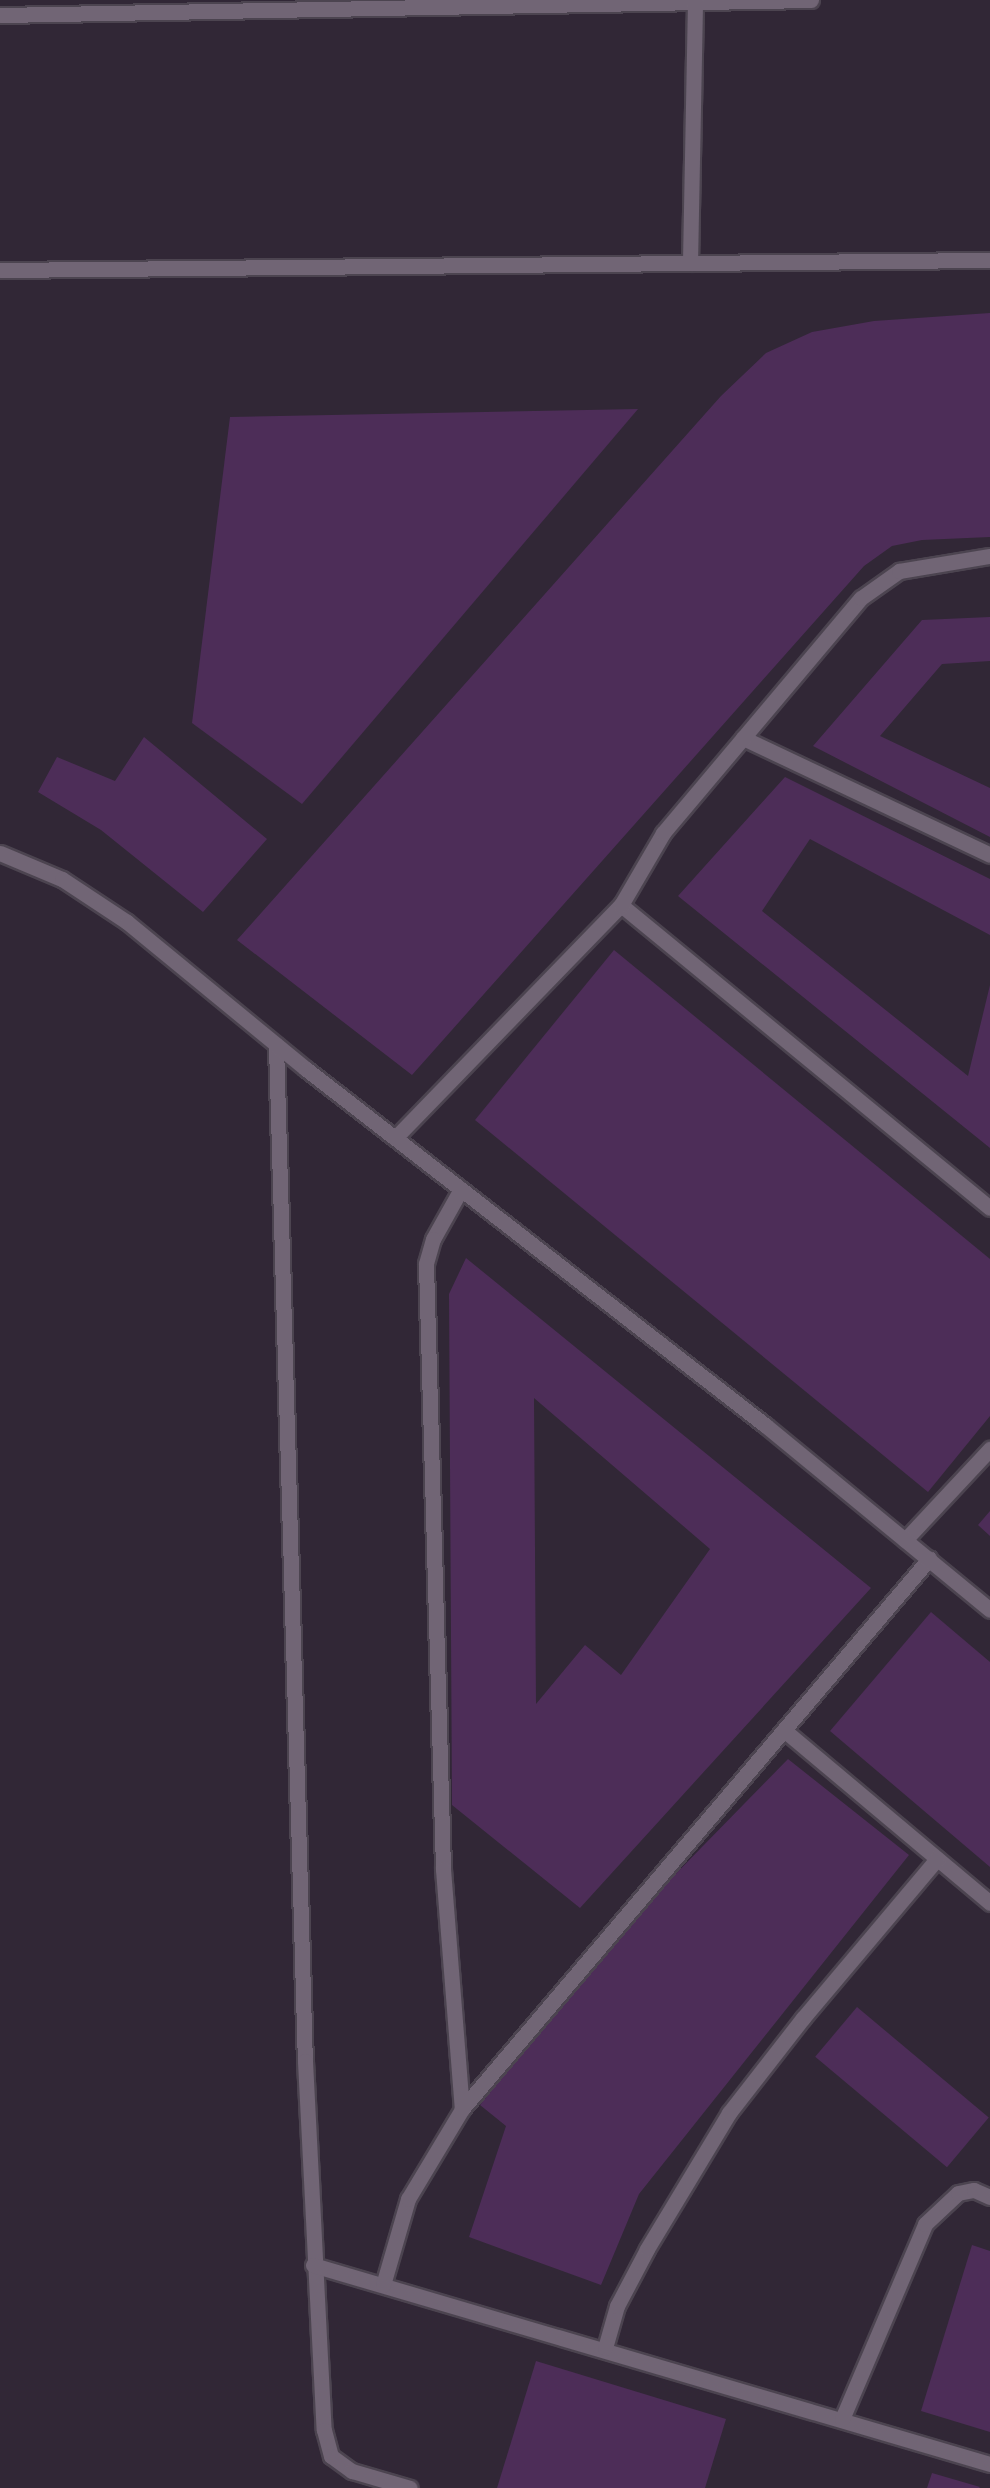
<!DOCTYPE html>
<style>
body{margin:0}
#map{position:relative;width:990px;height:2488px;overflow:hidden;background:#312736;font-family:Quicksand,sans-serif}
div>[style]{position:absolute}
.building>*{inset:0;background:#4d2d58;transform-origin:0 0}
.roads{filter:drop-shadow(2px 0 #4c4450) drop-shadow(-2px 0 #4c4450) drop-shadow(0 2px #4c4450) drop-shadow(0 -2px #4c4450)}
.service>*{height:15px;margin:-7.5px;padding:0 7.5px;transform-origin:7.5px;border-radius:7.5px;background:#716575}
.tertiary>*{height:15px;margin:-7.5px;padding:0 7.5px;transform-origin:7.5px;border-radius:7.5px;background:#716575}
span{translate:-50% -50%;white-space:nowrap;text-align:center;line-height:1.15;-webkit-text-stroke:6px #171219;paint-order:stroke}
</style>
<div id="map">
<div class="building">
<i style="clip-path:polygon(990px 313px,990px 537px,922px 540px,892px 546px,864px 566px,412px 1075px,237px 940px,721px 396px,766px 353px,812px 332px,874px 321px)"></i>
<i style="clip-path:polygon(638px 409px,302px 804px,192px 723px,230px 417px)"></i>
<i style="clip-path:polygon(990px 617px,990px 661px,942px 664px,880px 736px,990px 788px,990px 837px,813px 746px,922px 620px)"></i>
<i style="clip-path:polygon(144px 737px,267px 839px,203px 912px,101px 830px,38px 792px,57px 757px,115px 781px)"></i>
<i style="clip-path:polygon(785px 777px,990px 879px,990px 935px,810px 839px,762px 911px,968px 1076px,990px 985px,990px 1148px,678px 896px)"></i>
<i style="clip-path:polygon(614px 950px,990px 1259px,990px 1416px,928px 1492px,475px 1120px)"></i>
<i style="clip-path:polygon(evenodd,466px 1258px,871px 1588px,580px 1908px,452px 1805px,449px 1294px,466px 1258px,534px 1398px,710px 1549px,621px 1675px,585px 1645px,536px 1704px,534px 1398px)"></i>
<i style="clip-path:polygon(990px 1511px,990px 1536px,978px 1525px)"></i>
<i style="clip-path:polygon(931px 1612px,990px 1662px,990px 1867px,830px 1731px)"></i>
<i style="clip-path:polygon(788px 1759px,909px 1855px,639px 2194px,601px 2285px,469px 2237px,506px 2126px,480px 2105px,615px 1936px)"></i>
<i style="left:857px;top:2007px;width:172px;height:65px;rotate:40deg"></i>
<i style="clip-path:polygon(972px 2245px,990px 2251px,990px 2432px,921px 2411px)"></i>
<i style="clip-path:polygon(536px 2361px,726px 2419px,705px 2488px,497px 2488px)"></i>
<i style="clip-path:polygon(932px 2473px,980px 2487px,979px 2488px,927px 2488px)"></i>
</div>
<div class="roads">
<div class="service">
<i style="left:0;top:15px;width:811px;rotate:-1.06deg"></i>
<i style="left:690px;top:263px;width:263px;rotate:-88.9deg"></i>
<i style="left:0;top:270px;width:990px;rotate:-0.58deg"></i>
<i style="left:743px;top:738px;width:273px;rotate:25.3deg"></i>
<i style="left:621px;top:905px;width:477px;rotate:39.4deg"></i>
<i style="left:276px;top:1045px;width:1016px;rotate:88.37deg"></i>
<i style="left:305px;top:2061px;width:369px;rotate:87.1deg"></i>
<i style="left:324px;top:2430px;width:27px;rotate:75deg"></i>
<i style="left:331px;top:2456px;width:26px;rotate:36deg"></i>
<i style="left:352px;top:2471px;width:60px;rotate:16.3deg"></i>
<i style="left:395px;top:1138px;width:325px;rotate:-45.9deg"></i>
<i style="left:621px;top:905px;width:83px;rotate:-59.7deg"></i>
<i style="left:663px;top:833px;width:307px;rotate:-49.9deg"></i>
<i style="left:861px;top:598px;width:47px;rotate:-35.4deg"></i>
<i style="left:899px;top:571px;width:92px;rotate:-9.4deg"></i>
<i style="left:461px;top:1189px;width:57px;rotate:119.2deg"></i>
<i style="left:433px;top:1239px;width:26px;rotate:106deg"></i>
<i style="left:426px;top:1264px;width:605px;rotate:88.39deg"></i>
<i style="left:443px;top:1869px;width:241px;rotate:85.5deg"></i>
<i style="left:905px;top:1540px;width:125px;rotate:-47deg"></i>
<i style="left:784px;top:1730px;width:269px;rotate:40deg"></i>
<i style="left:313px;top:2265px;width:706px;rotate:16.38deg"></i>
<i style="left:383px;top:2285px;width:90px;rotate:-73.8deg"></i>
<i style="left:408px;top:2199px;width:105px;rotate:-59deg"></i>
<i style="left:462px;top:2109px;width:722px;rotate:-49.67deg"></i>
<i style="left:605px;top:2348px;width:44px;rotate:-74.1deg"></i>
<i style="left:617px;top:2306px;width:64px;rotate:-62.2deg"></i>
<i style="left:647px;top:2249px;width:159px;rotate:-58.9deg"></i>
<i style="left:729px;top:2113px;width:120px;rotate:-52.1deg"></i>
<i style="left:803px;top:2018px;width:208px;rotate:-49.9deg"></i>
<i style="left:842px;top:2419px;width:212px;rotate:-66.9deg"></i>
<i style="left:925px;top:2224px;width:45px;rotate:-43.2deg"></i>
<i style="left:958px;top:2193px;width:16px;rotate:-11deg"></i>
<i style="left:974px;top:2190px;width:17px;rotate:24deg"></i>
</div>
<div class="tertiary">
<i style="left:0;top:853px;width:67px;rotate:22.8deg"></i>
<i style="left:62px;top:879px;width:78px;rotate:33.5deg"></i>
<i style="left:127px;top:922px;width:232px;rotate:39.4deg"></i>
<i style="left:306px;top:1069px;width:581px;rotate:37.8deg"></i>
<i style="left:765px;top:1425px;width:291px;rotate:39.4deg"></i>
</div>
</div>
</div>
